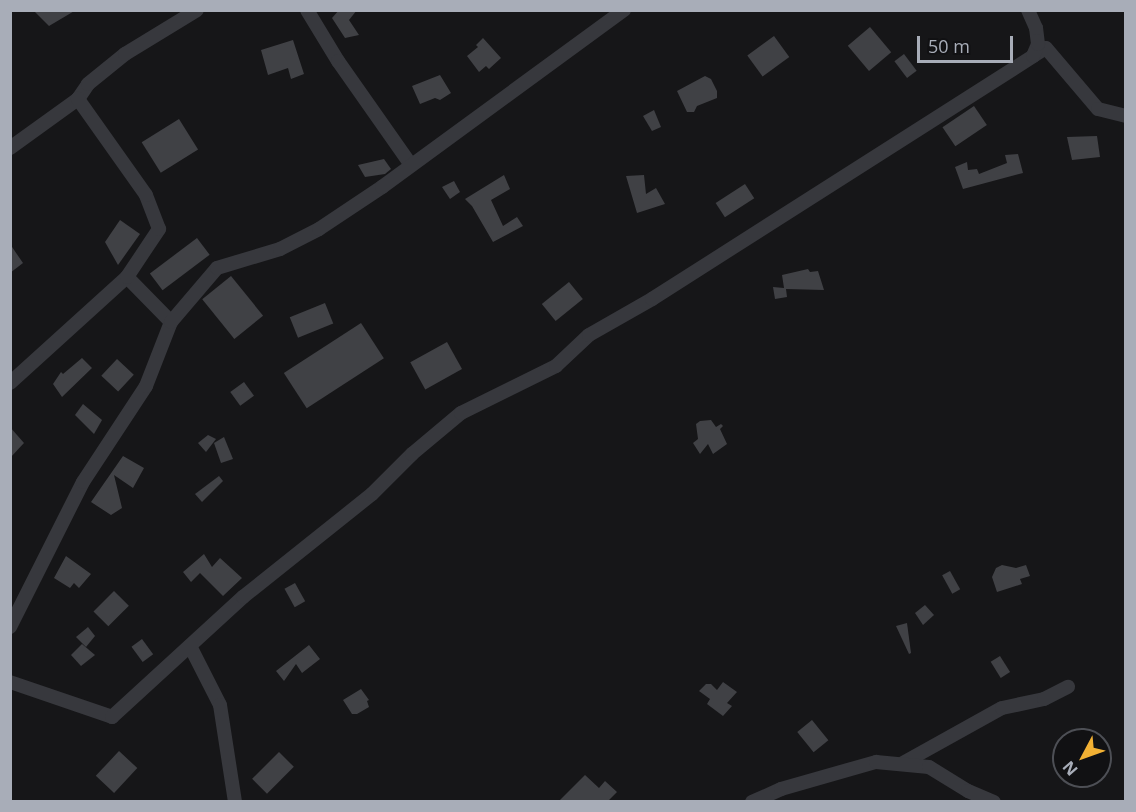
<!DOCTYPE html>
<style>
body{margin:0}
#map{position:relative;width:1136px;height:812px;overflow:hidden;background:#161618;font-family:"Open Sans",sans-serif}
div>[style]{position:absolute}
.building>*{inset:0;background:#404145;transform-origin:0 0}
.street>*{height:14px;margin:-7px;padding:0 7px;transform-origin:7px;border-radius:7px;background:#37383d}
span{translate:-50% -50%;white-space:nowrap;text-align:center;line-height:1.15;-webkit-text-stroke:4.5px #111113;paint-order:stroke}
.frame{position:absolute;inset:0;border:12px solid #a8adb8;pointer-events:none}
.north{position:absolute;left:1052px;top:728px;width:60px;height:60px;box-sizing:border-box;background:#111113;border:2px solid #4d4f55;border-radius:50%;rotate:229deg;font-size:16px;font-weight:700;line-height:24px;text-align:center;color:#a8adb8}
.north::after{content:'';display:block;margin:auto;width:21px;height:27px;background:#f2b134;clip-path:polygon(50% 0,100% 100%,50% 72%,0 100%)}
.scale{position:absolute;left:917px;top:36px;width:96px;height:27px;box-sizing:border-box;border:3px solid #a8adb8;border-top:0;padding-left:8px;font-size:18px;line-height:21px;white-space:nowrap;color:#a8adb8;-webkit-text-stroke:4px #111113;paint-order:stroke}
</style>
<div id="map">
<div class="building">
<i style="clip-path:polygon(33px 10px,76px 10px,49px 26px)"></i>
<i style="clip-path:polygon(339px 10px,357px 10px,349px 20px,359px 35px,345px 38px,332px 18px)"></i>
<i style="left:870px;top:27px;width:33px;height:29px;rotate:50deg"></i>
<i style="left:774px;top:36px;width:26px;height:33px;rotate:54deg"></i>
<i style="clip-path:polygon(483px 38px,501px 58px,489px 69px,486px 66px,479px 72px,467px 56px,478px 47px,476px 45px)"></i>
<i style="clip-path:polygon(293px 40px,304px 74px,291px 79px,288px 68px,268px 75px,261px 50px)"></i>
<i style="left:904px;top:54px;width:21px;height:12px;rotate:53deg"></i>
<i style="clip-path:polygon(440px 75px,451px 93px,440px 100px,435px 98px,420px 104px,412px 86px)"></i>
<i style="clip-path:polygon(705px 76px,711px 79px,717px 91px,717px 98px,697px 106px,694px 112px,687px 112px,677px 91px)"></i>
<i style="left:974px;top:106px;width:23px;height:38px;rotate:56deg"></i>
<i style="clip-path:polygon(654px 110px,661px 127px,652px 131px,643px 116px)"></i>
<i style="left:179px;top:119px;width:36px;height:44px;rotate:58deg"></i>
<i style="clip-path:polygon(1097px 136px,1100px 157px,1072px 160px,1067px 137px)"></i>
<i style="clip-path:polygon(1018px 154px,1023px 173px,963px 189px,955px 167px,967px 162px,968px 170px,977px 169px,979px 174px,1007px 163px,1005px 155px)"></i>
<i style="clip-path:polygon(384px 159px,391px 169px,385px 174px,365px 177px,358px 165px)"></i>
<i style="clip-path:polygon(504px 175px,510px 189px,491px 200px,503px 226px,517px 217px,523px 226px,493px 242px,472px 206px,465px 199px)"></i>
<i style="clip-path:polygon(644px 175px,646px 194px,656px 188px,665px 204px,637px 213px,626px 176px)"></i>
<i style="clip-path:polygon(454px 181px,460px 192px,450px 199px,442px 187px)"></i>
<i style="left:745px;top:184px;width:17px;height:35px;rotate:57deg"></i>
<i style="clip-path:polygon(120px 220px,140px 234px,118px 265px,105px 242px)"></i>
<i style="left:197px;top:238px;width:21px;height:59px;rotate:53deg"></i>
<i style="clip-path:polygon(10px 244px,23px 263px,10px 273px)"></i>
<i style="clip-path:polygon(808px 269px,810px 272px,818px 271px,824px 290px,786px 289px,787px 297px,775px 299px,773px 287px,784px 288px,782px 275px)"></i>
<i style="left:231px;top:276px;width:51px;height:37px;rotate:51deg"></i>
<i style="left:569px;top:282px;width:22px;height:35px;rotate:51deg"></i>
<i style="left:325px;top:303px;width:22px;height:38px;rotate:68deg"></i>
<i style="left:361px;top:323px;width:42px;height:92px;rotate:57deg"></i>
<i style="left:447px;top:342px;width:31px;height:42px;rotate:61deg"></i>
<i style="clip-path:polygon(82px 358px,92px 368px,62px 397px,53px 384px,61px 372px,63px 374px)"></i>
<i style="left:117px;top:359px;width:23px;height:23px;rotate:43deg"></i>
<i style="left:244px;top:382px;width:17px;height:17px;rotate:54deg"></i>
<i style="clip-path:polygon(83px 404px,102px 420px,94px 434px,75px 415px)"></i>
<i style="clip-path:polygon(711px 420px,716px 427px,721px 424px,723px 426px,720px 429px,727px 444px,713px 454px,708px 444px,700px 454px,693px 443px,698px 439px,696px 424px,700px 421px)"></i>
<i style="clip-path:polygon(10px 427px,24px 443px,10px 458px)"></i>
<i style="clip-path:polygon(208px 435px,216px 439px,206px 452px,198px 443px)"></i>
<i style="clip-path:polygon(224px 437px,233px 459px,221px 463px,214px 443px)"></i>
<i style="clip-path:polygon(123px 456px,144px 468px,133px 488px,114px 475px,122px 508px,111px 515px,91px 502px)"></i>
<i style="clip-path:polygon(219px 476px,223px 481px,202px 502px,195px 494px)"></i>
<i style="clip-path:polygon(204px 554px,212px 567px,220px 558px,242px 578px,223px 596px,200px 573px,191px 582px,183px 572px)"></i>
<i style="clip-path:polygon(66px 556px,91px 574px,79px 588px,74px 583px,70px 588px,54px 578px)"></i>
<i style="clip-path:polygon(1002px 565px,1016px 568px,1026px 565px,1030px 576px,1020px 579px,1022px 584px,997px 592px,992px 577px,996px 568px)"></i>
<i style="left:950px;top:571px;width:21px;height:9px;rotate:61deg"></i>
<i style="left:295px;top:583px;width:21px;height:12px;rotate:61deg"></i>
<i style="left:114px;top:591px;width:21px;height:29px;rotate:45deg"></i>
<i style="clip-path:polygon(925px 605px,934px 615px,923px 625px,915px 613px)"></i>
<i style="clip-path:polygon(907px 623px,911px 653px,909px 654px,896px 626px)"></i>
<i style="clip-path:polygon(88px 627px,95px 636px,86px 647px,76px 637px)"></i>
<i style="left:142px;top:639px;width:19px;height:13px;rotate:54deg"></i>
<i style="clip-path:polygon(82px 644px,95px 655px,81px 666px,71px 655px)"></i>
<i style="clip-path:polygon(309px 645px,320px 659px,302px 673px,296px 664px,284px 681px,276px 671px)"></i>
<i style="left:1000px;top:656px;width:19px;height:11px;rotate:58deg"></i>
<i style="clip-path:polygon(723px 682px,737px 692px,727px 703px,732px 706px,723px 716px,707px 704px,710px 699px,699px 691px,706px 684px,711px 684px,717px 690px)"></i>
<i style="clip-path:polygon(361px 689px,369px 700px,367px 701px,369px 707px,357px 714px,352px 714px,343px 700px)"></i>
<i style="left:812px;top:720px;width:26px;height:19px;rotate:51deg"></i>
<i style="left:119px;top:751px;width:25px;height:34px;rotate:43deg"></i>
<i style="left:279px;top:752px;width:21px;height:38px;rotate:45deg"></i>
<i style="clip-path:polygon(585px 775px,599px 788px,605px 781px,617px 792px,608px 801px,559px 801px)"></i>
</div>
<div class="street">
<i style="left:307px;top:10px;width:60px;rotate:58.7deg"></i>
<i style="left:338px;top:61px;width:127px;rotate:54.9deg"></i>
<i style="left:1033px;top:56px;width:15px;rotate:-32deg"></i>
<i style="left:1046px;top:48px;width:80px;rotate:49.6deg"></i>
<i style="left:1098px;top:109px;width:29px;rotate:14deg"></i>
<i style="left:10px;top:148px;width:84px;rotate:-35.8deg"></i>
<i style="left:78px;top:99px;width:18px;rotate:-56deg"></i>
<i style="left:88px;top:84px;width:48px;rotate:-39deg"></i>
<i style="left:125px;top:54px;width:84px;rotate:-31.4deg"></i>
<i style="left:127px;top:277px;width:63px;rotate:45.6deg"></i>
<i style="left:10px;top:383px;width:158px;rotate:-42.2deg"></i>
<i style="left:127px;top:277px;width:58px;rotate:-56.3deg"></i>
<i style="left:159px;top:229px;width:36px;rotate:-111deg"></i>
<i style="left:146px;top:195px;width:118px;rotate:-125.3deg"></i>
<i style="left:10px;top:627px;width:162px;rotate:-63.3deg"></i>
<i style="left:83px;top:482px;width:115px;rotate:-56.7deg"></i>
<i style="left:146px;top:386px;width:69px;rotate:-68.7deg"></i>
<i style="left:171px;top:322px;width:71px;rotate:-49.6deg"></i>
<i style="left:217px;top:268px;width:66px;rotate:-16.8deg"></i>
<i style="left:280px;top:249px;width:44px;rotate:-27.1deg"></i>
<i style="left:319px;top:229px;width:76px;rotate:-33.7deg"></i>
<i style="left:382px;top:187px;width:300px;rotate:-36.2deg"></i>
<i style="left:190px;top:646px;width:66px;rotate:63deg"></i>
<i style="left:220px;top:705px;width:98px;rotate:81.2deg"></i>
<i style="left:10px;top:682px;width:108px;rotate:18.9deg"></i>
<i style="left:112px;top:717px;width:178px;rotate:-42.5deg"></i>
<i style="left:243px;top:597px;width:165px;rotate:-38.6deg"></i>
<i style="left:372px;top:494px;width:57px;rotate:-45deg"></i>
<i style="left:412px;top:454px;width:64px;rotate:-39.9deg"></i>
<i style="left:461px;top:413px;width:106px;rotate:-26.3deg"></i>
<i style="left:556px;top:366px;width:45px;rotate:-43.2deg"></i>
<i style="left:589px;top:335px;width:73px;rotate:-29.7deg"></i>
<i style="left:652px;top:299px;width:452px;rotate:-32.5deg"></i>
<i style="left:1033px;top:56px;width:13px;rotate:-67deg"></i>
<i style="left:1038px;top:44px;width:16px;rotate:-97deg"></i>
<i style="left:1036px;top:28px;width:20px;rotate:-114deg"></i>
<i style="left:901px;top:764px;width:115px;rotate:-29deg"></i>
<i style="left:1002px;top:708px;width:43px;rotate:-12.1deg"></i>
<i style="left:1044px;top:699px;width:27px;rotate:-27deg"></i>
<i style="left:752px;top:802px;width:32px;rotate:-24deg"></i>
<i style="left:781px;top:789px;width:99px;rotate:-15.9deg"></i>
<i style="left:876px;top:762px;width:53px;rotate:5.4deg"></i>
<i style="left:929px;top:767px;width:46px;rotate:31.6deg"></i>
<i style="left:968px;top:791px;width:28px;rotate:23deg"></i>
</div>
<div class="frame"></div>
<div class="north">N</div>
<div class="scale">50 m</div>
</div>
